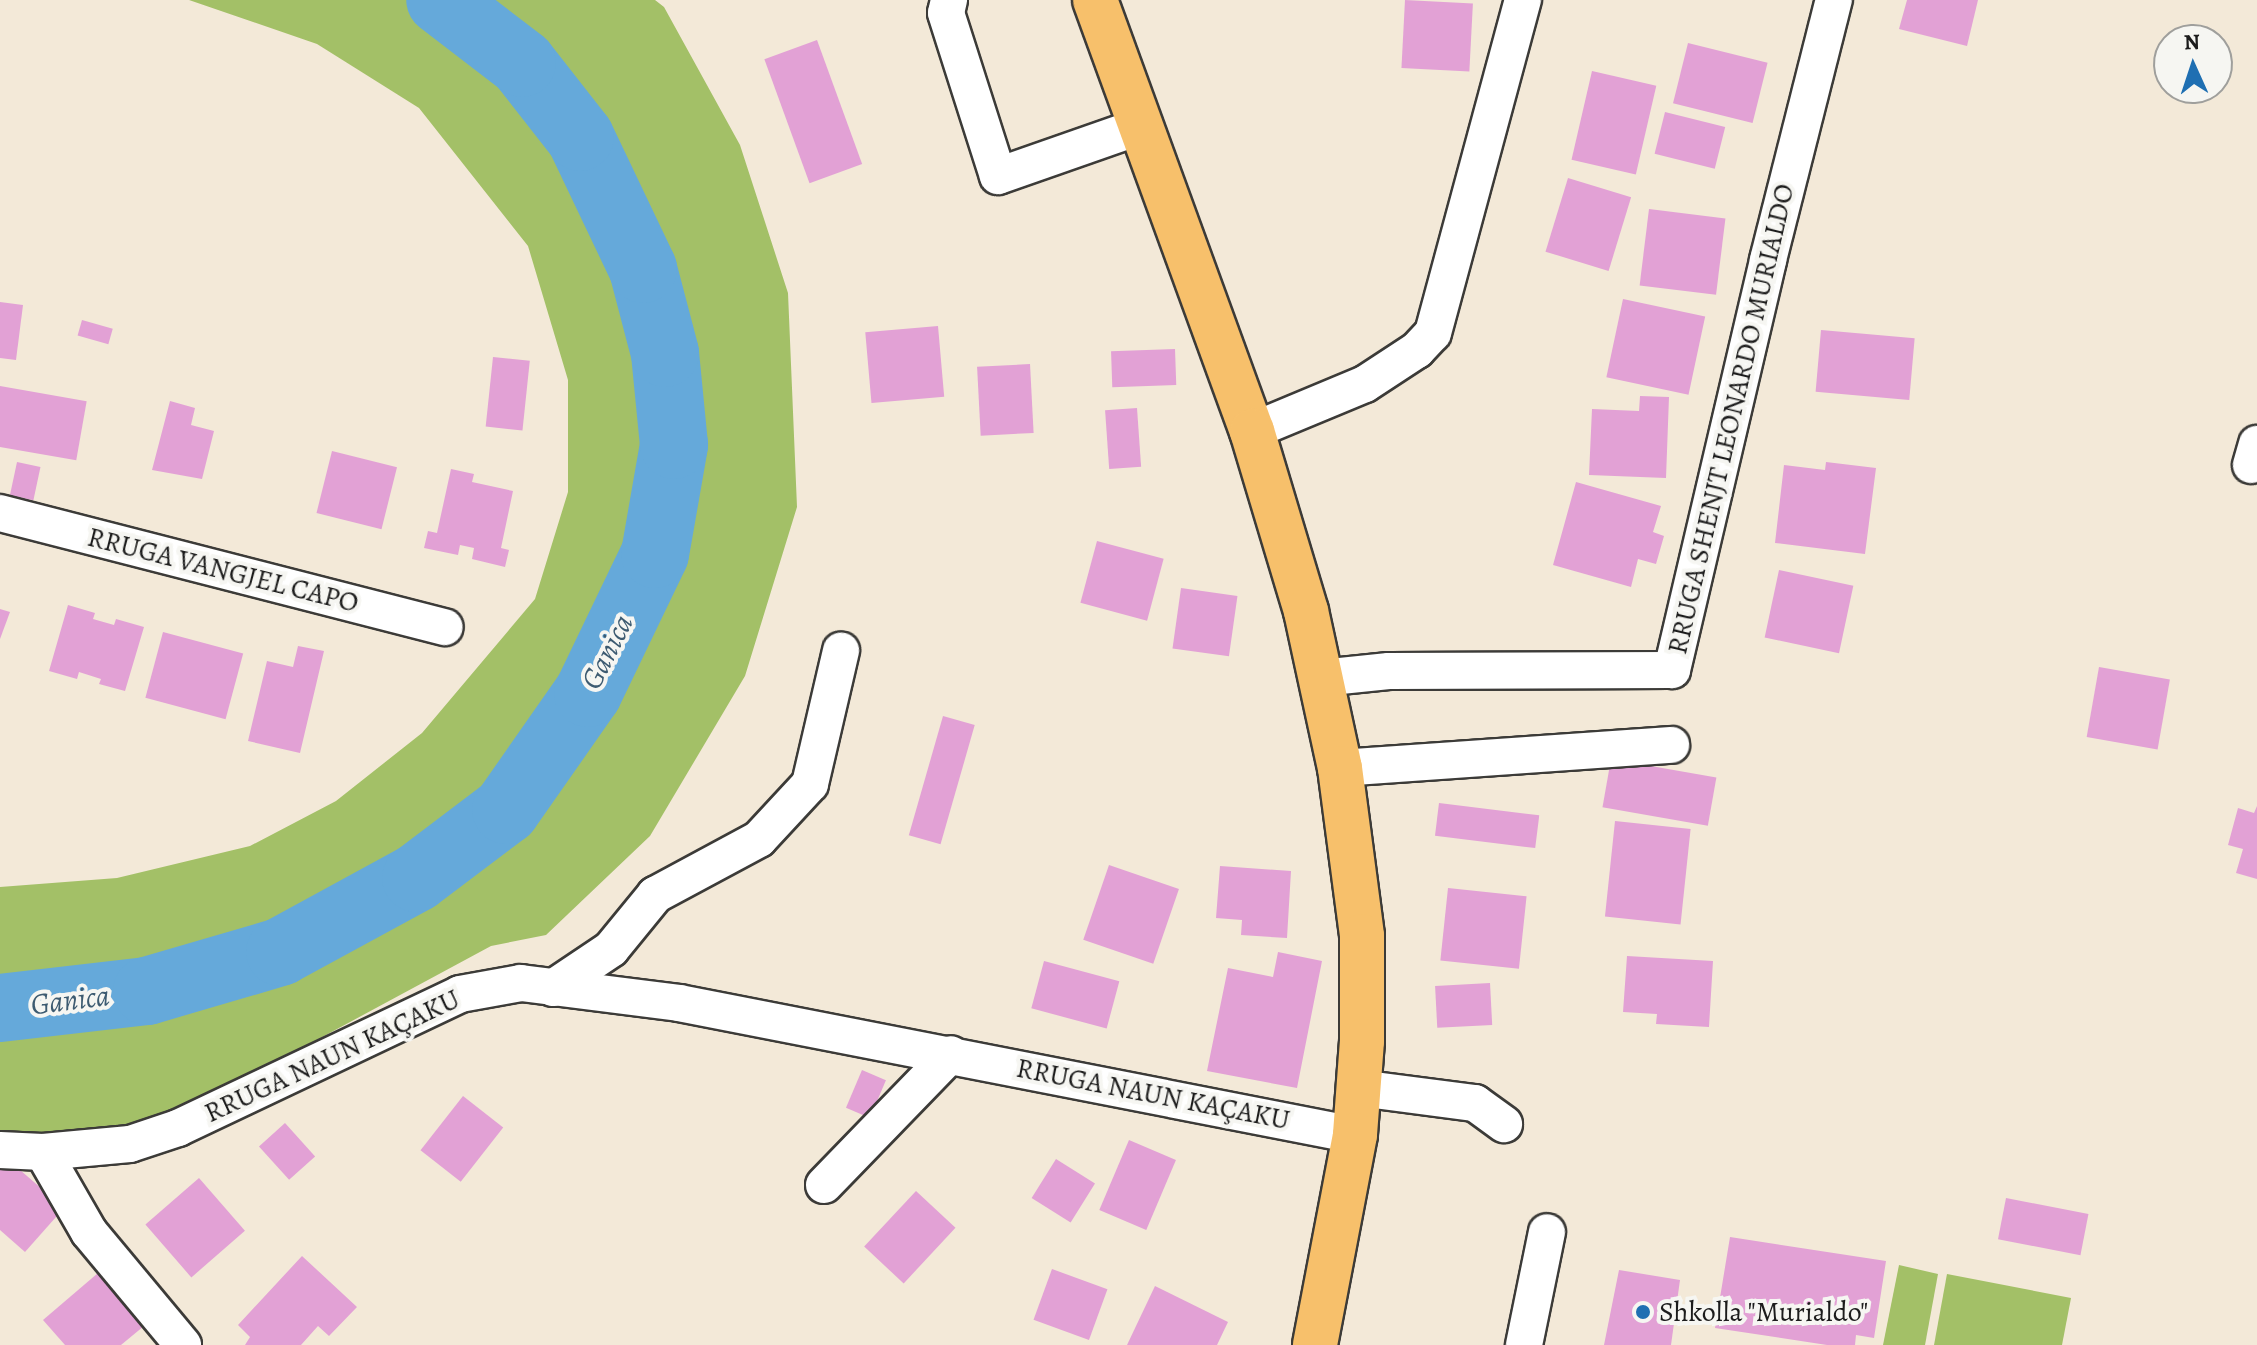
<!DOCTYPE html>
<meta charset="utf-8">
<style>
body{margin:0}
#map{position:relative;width:2257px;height:1345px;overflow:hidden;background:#f3e9d8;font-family:Alegreya,serif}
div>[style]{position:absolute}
.green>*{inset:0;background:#a3c067}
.river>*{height:68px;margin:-34px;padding:0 34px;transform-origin:34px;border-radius:34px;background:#65a9da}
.building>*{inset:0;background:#e2a1d5;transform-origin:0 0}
.roads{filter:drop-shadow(2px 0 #3c3b38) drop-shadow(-2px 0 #3c3b38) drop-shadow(0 2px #3c3b38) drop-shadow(0 -2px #3c3b38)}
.minor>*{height:36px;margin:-18px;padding:0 18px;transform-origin:18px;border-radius:18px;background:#fff}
.major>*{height:44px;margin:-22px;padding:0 22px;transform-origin:22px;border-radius:22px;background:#f7c06b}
.dots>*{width:22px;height:22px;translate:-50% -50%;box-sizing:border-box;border:4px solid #f6f6f2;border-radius:50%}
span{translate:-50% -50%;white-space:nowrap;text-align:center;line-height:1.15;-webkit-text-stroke:8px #f6f6f2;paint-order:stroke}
.street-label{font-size:28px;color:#1c1c1c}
.poi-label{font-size:28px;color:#1c1c1c}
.left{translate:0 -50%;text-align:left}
.water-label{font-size:30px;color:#3d5b71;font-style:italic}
.north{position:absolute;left:2153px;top:24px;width:80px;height:80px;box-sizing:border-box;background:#f6f6f2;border:2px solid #9f9f9c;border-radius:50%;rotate:357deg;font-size:22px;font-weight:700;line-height:32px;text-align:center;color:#1c1c1c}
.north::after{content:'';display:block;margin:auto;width:28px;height:36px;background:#1f6fb2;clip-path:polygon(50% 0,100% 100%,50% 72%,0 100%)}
</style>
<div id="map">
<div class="green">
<i style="clip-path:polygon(189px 0,655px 0,664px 7px,740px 145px,788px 293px,797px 507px,745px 676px,650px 836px,546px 935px,491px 946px,172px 1118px,116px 1138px,0 1138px,0 887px,117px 878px,250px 846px,336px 801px,422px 733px,535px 599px,568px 492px,568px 380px,528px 246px,419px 108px,317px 44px)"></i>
<i style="clip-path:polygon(1899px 1265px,1938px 1274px,1925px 1345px,1883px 1345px)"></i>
<i style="clip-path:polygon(1947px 1274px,2071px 1298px,2062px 1345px,1934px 1345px)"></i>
</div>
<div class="river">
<i style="left:0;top:1008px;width:148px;rotate:-6.6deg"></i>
<i style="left:147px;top:991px;width:139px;rotate:-16.3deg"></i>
<i style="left:280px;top:952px;width:155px;rotate:-28.6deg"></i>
<i style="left:416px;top:878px;width:113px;rotate:-37.1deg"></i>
<i style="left:506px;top:810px;width:143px;rotate:-55deg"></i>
<i style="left:588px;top:693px;width:154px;rotate:-64.3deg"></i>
<i style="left:655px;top:554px;width:111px;rotate:-80.1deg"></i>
<i style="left:674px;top:445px;width:92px;rotate:-95.6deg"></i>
<i style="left:665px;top:353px;width:87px;rotate:-104.7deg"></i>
<i style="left:643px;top:269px;width:146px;rotate:-115.5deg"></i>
<i style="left:580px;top:137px;width:94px;rotate:-128.1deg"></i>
<i style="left:522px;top:63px;width:103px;rotate:-142.5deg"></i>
</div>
<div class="building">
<i style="left:1405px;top:0;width:68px;height:68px;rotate:3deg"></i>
<i style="clip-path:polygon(1907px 0,1978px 0,1967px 46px,1899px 29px)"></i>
<i style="left:817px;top:40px;width:132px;height:56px;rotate:70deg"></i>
<i style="left:1688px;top:43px;width:82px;height:62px;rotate:14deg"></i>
<i style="left:1592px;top:71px;width:66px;height:91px;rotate:13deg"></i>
<i style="left:1665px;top:112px;width:62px;height:43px;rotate:14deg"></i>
<i style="left:1568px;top:178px;width:66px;height:77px;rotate:17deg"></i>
<i style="left:1649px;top:209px;width:77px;height:77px;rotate:7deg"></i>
<i style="left:1623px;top:299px;width:84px;height:80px;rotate:12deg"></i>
<i style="clip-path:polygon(0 302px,23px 305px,16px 360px,0 358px)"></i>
<i style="left:82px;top:320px;width:32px;height:16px;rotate:16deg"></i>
<i style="left:938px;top:326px;width:71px;height:73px;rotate:85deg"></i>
<i style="left:1821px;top:330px;width:94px;height:62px;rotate:5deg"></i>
<i style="left:1175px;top:349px;width:36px;height:64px;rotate:88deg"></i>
<i style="left:493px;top:357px;width:37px;height:70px;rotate:6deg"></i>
<i style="left:1030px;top:364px;width:69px;height:53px;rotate:87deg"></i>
<i style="left:0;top:386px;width:88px;height:60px;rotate:10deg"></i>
<i style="clip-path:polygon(1640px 396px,1669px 397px,1666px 478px,1589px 475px,1592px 409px,1639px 411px)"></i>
<i style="clip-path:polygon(170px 401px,195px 408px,191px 425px,214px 431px,202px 479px,152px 470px)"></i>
<i style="left:1137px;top:408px;width:59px;height:32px;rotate:86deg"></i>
<i style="left:332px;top:451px;width:67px;height:64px;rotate:14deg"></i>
<i style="left:17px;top:462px;width:24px;height:34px;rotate:12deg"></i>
<i style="clip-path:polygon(1826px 462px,1876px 468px,1865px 554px,1775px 543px,1784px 465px,1825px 470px)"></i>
<i style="clip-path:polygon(451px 469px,474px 474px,472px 482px,513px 491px,501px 548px,509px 550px,505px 567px,472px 559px,474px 548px,460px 545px,458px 555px,424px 548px,428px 531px,437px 533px)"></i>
<i style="clip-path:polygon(1576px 482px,1661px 506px,1653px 532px,1664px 536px,1656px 564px,1638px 559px,1631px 587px,1553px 565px)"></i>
<i style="left:1097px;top:541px;width:69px;height:64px;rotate:15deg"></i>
<i style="left:1779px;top:570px;width:76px;height:69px;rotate:12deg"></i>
<i style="left:1181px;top:588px;width:57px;height:61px;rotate:8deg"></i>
<i style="clip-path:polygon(68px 605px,95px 613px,93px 619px,114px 625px,116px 619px,144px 627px,125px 691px,99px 684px,101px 679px,79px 672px,77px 679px,49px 671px)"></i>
<i style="clip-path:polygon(0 609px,10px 612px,0 639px)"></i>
<i style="left:163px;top:632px;width:83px;height:68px;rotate:15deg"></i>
<i style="clip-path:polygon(298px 646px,324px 651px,300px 753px,248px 741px,267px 661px,293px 667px)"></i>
<i style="left:2099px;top:667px;width:72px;height:71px;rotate:10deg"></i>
<i style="left:943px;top:716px;width:33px;height:124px;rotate:16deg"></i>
<i style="left:1611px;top:759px;width:107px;height:49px;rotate:10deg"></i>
<i style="left:1439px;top:803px;width:101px;height:33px;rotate:7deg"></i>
<i style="clip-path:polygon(2257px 806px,2257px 879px,2236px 873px,2243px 849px,2228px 845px,2238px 808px,2254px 813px)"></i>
<i style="left:1615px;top:821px;width:76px;height:96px;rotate:6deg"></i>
<i style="left:1109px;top:865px;width:74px;height:79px;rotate:19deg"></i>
<i style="clip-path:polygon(1220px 866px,1291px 871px,1287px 938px,1241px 935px,1242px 920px,1216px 918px)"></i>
<i style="left:1448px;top:888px;width:79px;height:73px;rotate:6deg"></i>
<i style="clip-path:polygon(1278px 952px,1322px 961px,1297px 1088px,1207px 1071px,1228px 968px,1273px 977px)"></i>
<i style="clip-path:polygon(1627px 956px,1713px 961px,1709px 1027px,1656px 1024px,1657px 1014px,1623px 1012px)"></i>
<i style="left:1044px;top:961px;width:78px;height:49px;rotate:15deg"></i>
<i style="left:1490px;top:983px;width:42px;height:55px;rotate:87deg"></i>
<i style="left:862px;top:1070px;width:26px;height:41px;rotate:23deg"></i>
<i style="left:463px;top:1096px;width:51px;height:69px;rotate:38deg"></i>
<i style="left:285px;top:1123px;width:45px;height:35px;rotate:48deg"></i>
<i style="left:1129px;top:1140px;width:51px;height:76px;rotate:23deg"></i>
<i style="clip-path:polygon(5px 1157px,64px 1208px,25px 1252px,0 1230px,0 1163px)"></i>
<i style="left:1056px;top:1159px;width:46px;height:46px;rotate:32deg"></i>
<i style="left:199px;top:1178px;width:70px;height:71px;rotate:49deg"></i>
<i style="left:916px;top:1191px;width:54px;height:76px;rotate:43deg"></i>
<i style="left:2006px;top:1198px;width:84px;height:42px;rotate:11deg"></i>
<i style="clip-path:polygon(1730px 1237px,1886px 1261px,1874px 1338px,1856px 1335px,1855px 1345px,1827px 1345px,1715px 1328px)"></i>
<i style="clip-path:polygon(302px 1256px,357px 1307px,329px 1336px,318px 1326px,301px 1345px,245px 1345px,250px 1337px,238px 1325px)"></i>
<i style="left:1052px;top:1269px;width:59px;height:54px;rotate:20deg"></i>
<i style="clip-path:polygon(1619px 1270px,1680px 1280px,1671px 1345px,1604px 1345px)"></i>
<i style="clip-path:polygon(98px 1273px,144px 1326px,121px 1345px,65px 1345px,43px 1320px)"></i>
<i style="clip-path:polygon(1155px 1286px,1228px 1322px,1217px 1345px,1127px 1345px)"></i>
</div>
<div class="roads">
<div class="minor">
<i style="left:949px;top:0;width:13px;rotate:103deg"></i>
<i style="left:946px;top:13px;width:171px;rotate:72.3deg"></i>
<i style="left:998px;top:176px;width:151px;rotate:-19.3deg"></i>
<i style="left:1252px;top:431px;width:122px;rotate:-22.6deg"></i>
<i style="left:1365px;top:384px;width:62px;rotate:-33.2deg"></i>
<i style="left:1417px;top:350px;width:23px;rotate:-47deg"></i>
<i style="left:1433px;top:333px;width:345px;rotate:-74.9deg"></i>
<i style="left:2251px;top:465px;width:22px;rotate:-74deg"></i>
<i style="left:0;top:513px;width:459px;rotate:14.4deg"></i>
<i style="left:1321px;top:678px;width:68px;rotate:-5.9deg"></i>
<i style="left:1389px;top:671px;width:283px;rotate:-0.2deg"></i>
<i style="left:1672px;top:670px;width:421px;rotate:-76.8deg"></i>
<i style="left:1768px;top:260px;width:268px;rotate:-75.8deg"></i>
<i style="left:1340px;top:768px;width:332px;rotate:-4deg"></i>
<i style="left:553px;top:988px;width:70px;rotate:-33.9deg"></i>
<i style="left:611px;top:949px;width:70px;rotate:-50.8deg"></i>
<i style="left:655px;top:895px;width:118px;rotate:-28.3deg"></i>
<i style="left:759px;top:839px;width:75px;rotate:-47.2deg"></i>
<i style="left:810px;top:784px;width:137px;rotate:-76.9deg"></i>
<i style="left:1359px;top:1088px;width:117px;rotate:7.4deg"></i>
<i style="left:1475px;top:1103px;width:36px;rotate:36deg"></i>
<i style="left:0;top:1150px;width:43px;rotate:2.7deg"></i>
<i style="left:43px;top:1152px;width:87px;rotate:-5.3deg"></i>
<i style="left:130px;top:1144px;width:51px;rotate:-18.4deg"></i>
<i style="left:178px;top:1128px;width:312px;rotate:-25.4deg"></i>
<i style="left:460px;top:994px;width:62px;rotate:-10.2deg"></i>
<i style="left:521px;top:983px;width:159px;rotate:7.2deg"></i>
<i style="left:679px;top:1003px;width:689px;rotate:11.05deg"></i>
<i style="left:43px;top:1152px;width:92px;rotate:60.1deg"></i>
<i style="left:89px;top:1232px;width:147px;rotate:50.2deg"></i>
<i style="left:824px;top:1185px;width:182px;rotate:-45.9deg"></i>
<i style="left:1524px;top:1345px;width:115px;rotate:-78.5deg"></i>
</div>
<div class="major">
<i style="left:1095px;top:0;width:459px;rotate:70deg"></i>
<i style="left:1252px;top:431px;width:188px;rotate:73.3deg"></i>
<i style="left:1306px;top:611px;width:161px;rotate:77.8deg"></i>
<i style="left:1340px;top:768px;width:169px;rotate:82.5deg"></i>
<i style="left:1362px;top:936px;width:105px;rotate:90deg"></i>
<i style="left:1362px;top:1041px;width:94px;rotate:94.3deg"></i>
<i style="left:1355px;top:1135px;width:214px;rotate:100.8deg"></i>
</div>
</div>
<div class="dots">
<i style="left:1643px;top:1312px;background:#1f6fb2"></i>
</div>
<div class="street-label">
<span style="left:1731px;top:419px;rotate:-77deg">RRUGA SHENJT LEONARDO MURIALDO</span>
<span style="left:223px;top:570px;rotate:14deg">RRUGA VANGJEL CAPO</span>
<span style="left:332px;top:1056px;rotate:-25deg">RRUGA NAUN KAÇAKU</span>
<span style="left:1153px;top:1094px;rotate:11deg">RRUGA NAUN KAÇAKU</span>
</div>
<div class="poi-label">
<span class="left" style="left:1659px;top:1312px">Shkolla "Murialdo"</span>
</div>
<div class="water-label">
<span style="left:607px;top:652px;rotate:-63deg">Ganica</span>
<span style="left:70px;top:1000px;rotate:-7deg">Ganica</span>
</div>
<div class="north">N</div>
</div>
